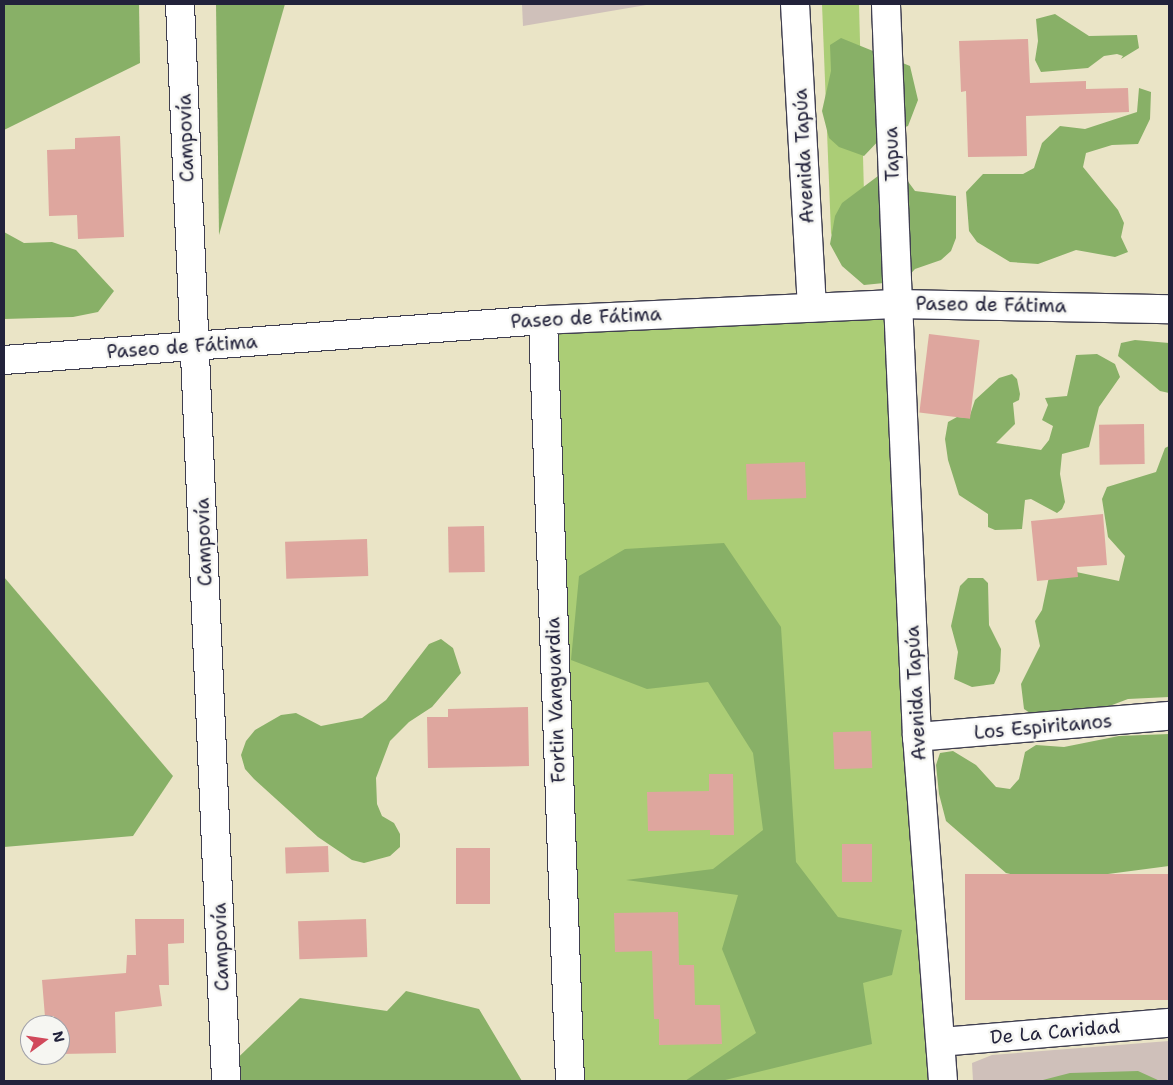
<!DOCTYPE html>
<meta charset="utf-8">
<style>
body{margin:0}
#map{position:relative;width:1173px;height:1085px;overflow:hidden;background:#eae4c6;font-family:"Shantell Sans",sans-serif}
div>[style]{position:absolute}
.industrial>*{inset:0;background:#cfc0ba}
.green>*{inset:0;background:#abcd76;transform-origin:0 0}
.forest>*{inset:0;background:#88b067}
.building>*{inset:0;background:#dea69e;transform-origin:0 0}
.roads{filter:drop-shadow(1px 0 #403f50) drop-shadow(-1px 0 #403f50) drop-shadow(0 1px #403f50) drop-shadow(0 -1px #403f50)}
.street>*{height:28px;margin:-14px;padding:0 14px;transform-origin:14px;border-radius:14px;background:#fff}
.secondary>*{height:28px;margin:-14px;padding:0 14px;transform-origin:14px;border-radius:14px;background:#fff}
span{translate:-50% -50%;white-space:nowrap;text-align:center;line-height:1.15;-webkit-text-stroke:5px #f6f6f2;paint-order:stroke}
.street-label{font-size:19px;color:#22223b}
.frame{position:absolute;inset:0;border:5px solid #22223b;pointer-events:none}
.north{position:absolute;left:20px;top:1015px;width:50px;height:50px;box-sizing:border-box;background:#f6f6f2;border:1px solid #a1a1a9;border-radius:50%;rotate:76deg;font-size:14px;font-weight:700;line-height:20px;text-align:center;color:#22223b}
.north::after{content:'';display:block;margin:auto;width:18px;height:22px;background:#d1495b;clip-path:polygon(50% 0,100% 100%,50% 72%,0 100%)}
</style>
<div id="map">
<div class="industrial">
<i style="clip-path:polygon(522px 4px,652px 4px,523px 26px)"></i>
<i style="clip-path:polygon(1169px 1041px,1169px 1081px,973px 1081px,972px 1063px,992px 1055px)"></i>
</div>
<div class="green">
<i style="clip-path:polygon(822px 4px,859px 4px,865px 232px,835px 243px,831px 233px)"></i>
<i style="left:898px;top:304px;width:778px;height:355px;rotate:87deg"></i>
</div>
<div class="forest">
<i style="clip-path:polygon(4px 4px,139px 4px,140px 63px,4px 130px)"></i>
<i style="clip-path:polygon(216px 4px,285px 4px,219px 235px)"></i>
<i style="clip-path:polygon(1055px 14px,1089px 36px,1137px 35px,1139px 48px,1121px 59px,1123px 56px,1117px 54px,1104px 56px,1088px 68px,1041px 72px,1035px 60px,1038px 41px,1036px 19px)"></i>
<i style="clip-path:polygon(841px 38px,910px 66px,918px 100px,908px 126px,884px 135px,864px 156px,839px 147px,829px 138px,822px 111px,831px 71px,830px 45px)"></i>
<i style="clip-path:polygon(1139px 88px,1151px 92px,1150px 119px,1138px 144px,1112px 145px,1086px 153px,1083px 167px,1118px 210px,1124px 223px,1121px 237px,1128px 252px,1115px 257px,1076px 250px,1038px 264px,1010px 262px,977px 242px,969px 231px,966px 192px,983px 174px,1023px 174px,1034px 168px,1042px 143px,1060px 126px,1085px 129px,1137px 112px)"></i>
<i style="clip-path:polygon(898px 168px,915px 191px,956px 196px,956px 238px,951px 251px,941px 260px,915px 269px,904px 281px,864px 285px,842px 266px,830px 244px,835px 216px,842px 203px,886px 170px)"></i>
<i style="clip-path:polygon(4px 232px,24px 243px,52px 242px,76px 250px,114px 291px,98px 312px,73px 317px,4px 319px)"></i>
<i style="clip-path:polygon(1135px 340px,1169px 343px,1169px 393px,1160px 391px,1118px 356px,1121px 343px)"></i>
<i style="clip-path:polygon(1097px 354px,1115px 364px,1120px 377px,1099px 407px,1089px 447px,1062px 454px,1060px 474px,1065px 502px,1062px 509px,1057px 513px,1031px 499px,1025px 500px,1022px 529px,995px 530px,988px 527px,988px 514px,959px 495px,948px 460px,945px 439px,948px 422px,957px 417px,969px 418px,975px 400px,999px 378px,1012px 374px,1017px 379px,1020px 394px,1019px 400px,1013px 403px,1015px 424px,996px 443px,1041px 450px,1049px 440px,1053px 426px,1042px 420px,1048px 405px,1045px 398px,1067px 396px,1076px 355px)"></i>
<i style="clip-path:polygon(1169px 446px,1169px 697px,1128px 699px,1075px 719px,1036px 717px,1024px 709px,1021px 684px,1040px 646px,1035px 621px,1042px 610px,1050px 572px,1062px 569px,1119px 581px,1125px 556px,1108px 537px,1102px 499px,1107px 487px,1156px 472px,1165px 448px)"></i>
<i style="clip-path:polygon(724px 543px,781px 627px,796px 862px,838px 917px,902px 930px,892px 975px,863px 983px,872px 1044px,721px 1081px,685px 1081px,756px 1033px,722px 949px,738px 895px,626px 880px,713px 869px,763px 830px,753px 753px,708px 682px,647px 689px,571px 660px,579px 576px,625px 549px)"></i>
<i style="clip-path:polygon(4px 577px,173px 776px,133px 836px,4px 847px)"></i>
<i style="clip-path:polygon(968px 578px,983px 578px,988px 583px,989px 625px,1001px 649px,1000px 671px,994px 684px,972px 687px,954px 679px,958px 652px,951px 626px,960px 586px)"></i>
<i style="clip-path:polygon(441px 639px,453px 648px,461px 673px,432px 707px,409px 722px,390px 741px,376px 778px,377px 804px,382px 816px,394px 823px,400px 834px,400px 847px,390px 856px,364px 863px,352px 860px,318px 837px,254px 779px,245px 769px,241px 755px,246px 741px,255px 730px,281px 715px,296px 713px,321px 726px,362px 718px,386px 700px,429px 644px)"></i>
<i style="clip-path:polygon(1169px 734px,1169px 866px,1047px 882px,1006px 873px,946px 821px,939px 794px,936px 765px,940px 753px,953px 751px,976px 765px,996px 787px,1010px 789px,1019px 779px,1025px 752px,1036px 745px,1064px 747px,1119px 736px)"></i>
<i style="clip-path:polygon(406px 991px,479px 1009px,522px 1081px,222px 1081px,221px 1074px,300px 998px,387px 1011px)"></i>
<i style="clip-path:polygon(1138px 1071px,1160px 1081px,1039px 1081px,1070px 1073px)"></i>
</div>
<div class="building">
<i style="clip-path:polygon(1028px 39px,1030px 83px,1086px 81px,1086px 89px,1128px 88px,1129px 112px,1026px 116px,1027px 156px,968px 157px,966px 91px,961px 92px,959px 41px)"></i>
<i style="clip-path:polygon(120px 136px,124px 237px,78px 239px,77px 215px,49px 216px,47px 150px,75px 149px,75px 138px)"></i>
<i style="left:929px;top:334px;width:51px;height:79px;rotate:7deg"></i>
<i style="left:1144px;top:424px;width:40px;height:45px;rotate:89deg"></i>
<i style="left:805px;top:462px;width:36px;height:59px;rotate:88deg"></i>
<i style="clip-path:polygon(1103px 514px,1107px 565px,1077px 567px,1078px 577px,1037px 581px,1031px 521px)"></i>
<i style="left:484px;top:526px;width:46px;height:36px;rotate:89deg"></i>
<i style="left:367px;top:539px;width:37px;height:82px;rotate:88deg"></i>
<i style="clip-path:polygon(528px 707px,529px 766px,428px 768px,427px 717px,448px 717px,448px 709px)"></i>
<i style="left:871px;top:731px;width:37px;height:38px;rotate:88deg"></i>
<i style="clip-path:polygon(709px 774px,733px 774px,734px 835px,710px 835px,710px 830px,648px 831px,647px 792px,709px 791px)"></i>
<i style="left:842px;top:844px;width:30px;height:38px"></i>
<i style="left:328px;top:846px;width:26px;height:43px;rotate:88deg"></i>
<i style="left:456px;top:848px;width:34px;height:56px"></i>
<i style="left:1169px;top:874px;width:126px;height:204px;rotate:90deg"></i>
<i style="clip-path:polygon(678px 912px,679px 965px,694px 965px,695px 1005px,720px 1005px,722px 1044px,659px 1045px,659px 1019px,654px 1019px,652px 951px,615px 952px,614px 913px)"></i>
<i style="clip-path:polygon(135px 919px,184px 919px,184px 943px,168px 944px,169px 985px,159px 985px,162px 1006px,115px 1012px,116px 1053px,60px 1054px,60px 1025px,54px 1025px,54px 1016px,45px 1017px,42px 980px,126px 973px,127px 955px,136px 955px)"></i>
<i style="left:366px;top:919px;width:38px;height:68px;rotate:88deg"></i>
</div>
<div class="roads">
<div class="street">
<i style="left:180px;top:4px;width:1078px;rotate:87.55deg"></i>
<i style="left:795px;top:4px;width:304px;rotate:86.8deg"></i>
<i style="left:543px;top:320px;width:761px;rotate:87.97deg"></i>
<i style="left:4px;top:360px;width:540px;rotate:-4.24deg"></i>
<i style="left:543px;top:320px;width:355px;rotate:-2.6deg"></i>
<i style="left:898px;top:304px;width:300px;rotate:-92.3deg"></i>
<i style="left:917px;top:737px;width:253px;rotate:-4.8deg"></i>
<i style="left:941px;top:1042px;width:229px;rotate:-4.8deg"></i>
</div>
<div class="secondary">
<i style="left:943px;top:1081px;width:345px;rotate:-94.3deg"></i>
<i style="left:917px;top:737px;width:433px;rotate:-92.5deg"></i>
<i style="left:898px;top:304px;width:271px;rotate:1.1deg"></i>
</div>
</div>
<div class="street-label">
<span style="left:186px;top:138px;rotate:-92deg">Campovía</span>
<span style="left:892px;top:154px;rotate:-92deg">Tapua</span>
<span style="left:804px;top:156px;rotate:-93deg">Avenida Tapúa</span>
<span style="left:991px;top:305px;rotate:1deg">Paseo de Fátima</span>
<span style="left:586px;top:318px;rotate:-3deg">Paseo de Fátima</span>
<span style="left:182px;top:347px;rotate:-4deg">Paseo de Fátima</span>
<span style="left:204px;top:542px;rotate:-92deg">Campovía</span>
<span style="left:916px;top:693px;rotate:-93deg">Avenida Tapúa</span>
<span style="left:556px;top:700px;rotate:-92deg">Fortin Vanguardia</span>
<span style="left:1043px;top:727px;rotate:-5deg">Los Espiritanos</span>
<span style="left:221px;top:947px;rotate:-92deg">Campovía</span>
<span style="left:1055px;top:1032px;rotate:-5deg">De La Caridad</span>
</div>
<div class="frame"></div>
<div class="north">N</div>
</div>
